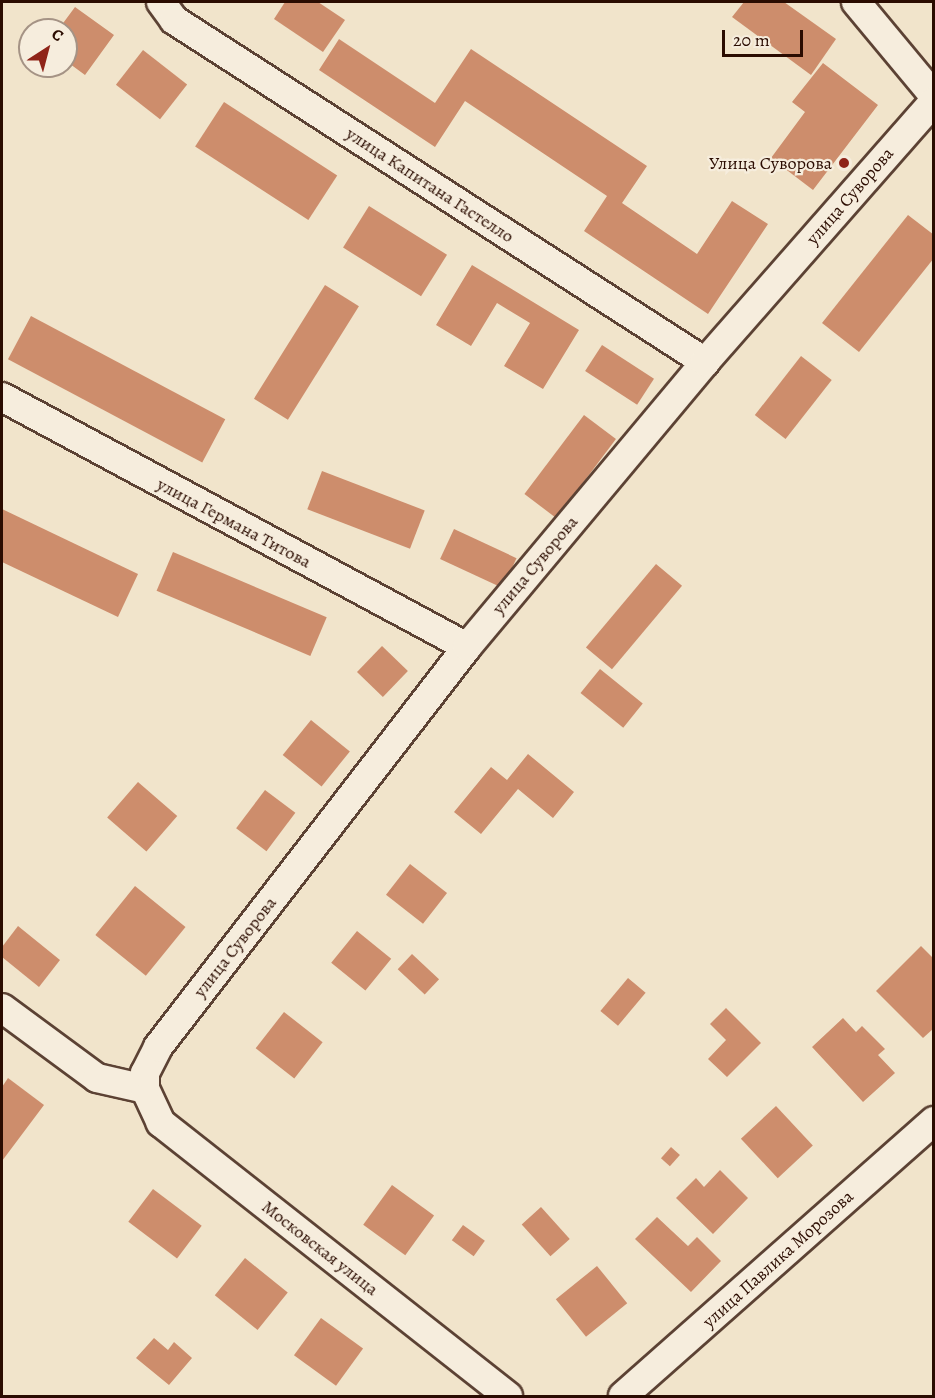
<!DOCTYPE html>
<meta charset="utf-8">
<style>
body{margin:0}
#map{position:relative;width:935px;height:1398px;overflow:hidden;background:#f1e4cb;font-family:Alegreya,serif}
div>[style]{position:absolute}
.building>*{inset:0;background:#cd8d6c;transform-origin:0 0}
.roads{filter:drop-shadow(2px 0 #5c4234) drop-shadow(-2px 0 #5c4234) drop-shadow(0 2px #5c4234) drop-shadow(0 -2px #5c4234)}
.minor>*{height:28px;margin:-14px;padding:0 14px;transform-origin:14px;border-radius:14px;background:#f6eddd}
.dots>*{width:16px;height:16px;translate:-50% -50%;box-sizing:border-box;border:3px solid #f6eddd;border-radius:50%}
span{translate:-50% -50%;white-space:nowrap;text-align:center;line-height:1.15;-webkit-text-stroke:4.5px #f6eddd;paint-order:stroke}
.poi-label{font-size:18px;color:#2b0c01}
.right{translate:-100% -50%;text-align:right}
.street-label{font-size:18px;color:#2b0c01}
.frame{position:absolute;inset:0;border:3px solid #2b0c01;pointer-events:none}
.north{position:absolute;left:18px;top:18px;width:60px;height:60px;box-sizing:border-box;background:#f6eddd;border:2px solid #a59385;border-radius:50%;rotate:36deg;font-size:16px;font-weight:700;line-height:24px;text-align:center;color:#2b0c01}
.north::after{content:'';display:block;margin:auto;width:21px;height:27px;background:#8f2418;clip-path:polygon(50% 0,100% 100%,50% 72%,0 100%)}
.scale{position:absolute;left:722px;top:30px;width:81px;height:27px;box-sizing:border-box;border:3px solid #2b0c01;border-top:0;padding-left:8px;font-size:18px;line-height:21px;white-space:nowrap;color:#2b0c01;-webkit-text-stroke:4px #f6eddd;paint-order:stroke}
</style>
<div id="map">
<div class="building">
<i style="clip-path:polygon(285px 2px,318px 2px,345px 20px,323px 52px,274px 19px)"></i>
<i style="clip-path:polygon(744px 2px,784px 2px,836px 39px,811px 75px,732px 17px)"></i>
<i style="clip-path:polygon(75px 7px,114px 35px,85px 75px,66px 61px,66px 30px,58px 30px)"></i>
<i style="clip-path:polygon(339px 39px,435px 103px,471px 49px,647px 166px,622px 203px,697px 254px,732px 201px,768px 224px,708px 314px,584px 231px,607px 196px,465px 101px,435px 147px,319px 70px)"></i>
<i style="left:143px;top:50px;width:56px;height:44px;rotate:38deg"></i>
<i style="clip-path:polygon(823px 63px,878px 105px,813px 190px,771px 158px,805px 112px,792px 102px)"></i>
<i style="left:224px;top:102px;width:135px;height:53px;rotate:33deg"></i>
<i style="left:369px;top:206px;width:92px;height:49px;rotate:32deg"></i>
<i style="clip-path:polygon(908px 215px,934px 235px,934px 258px,859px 352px,822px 323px)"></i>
<i style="clip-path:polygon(472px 265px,579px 330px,543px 389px,504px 366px,530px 323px,497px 303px,471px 346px,436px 325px)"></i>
<i style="left:325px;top:285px;width:40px;height:134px;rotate:32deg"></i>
<i style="left:31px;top:316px;width:220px;height:49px;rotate:28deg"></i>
<i style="left:602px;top:345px;width:62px;height:31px;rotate:33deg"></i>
<i style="left:801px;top:356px;width:39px;height:75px;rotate:38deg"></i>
<i style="left:584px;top:415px;width:40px;height:99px;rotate:37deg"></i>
<i style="left:322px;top:471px;width:110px;height:41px;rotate:21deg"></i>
<i style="clip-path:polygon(2px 509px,138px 574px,118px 617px,2px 562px)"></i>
<i style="left:454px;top:529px;width:69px;height:33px;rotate:25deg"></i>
<i style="left:173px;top:552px;width:167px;height:42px;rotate:23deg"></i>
<i style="left:656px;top:564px;width:34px;height:109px;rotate:40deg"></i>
<i style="left:382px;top:646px;width:36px;height:36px;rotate:44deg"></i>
<i style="left:600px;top:669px;width:55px;height:31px;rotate:39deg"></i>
<i style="left:311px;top:720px;width:50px;height:45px;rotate:39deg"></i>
<i style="clip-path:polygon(528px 754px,574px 792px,553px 818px,518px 789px,481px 834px,454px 812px,491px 767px,507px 780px)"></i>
<i style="left:138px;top:782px;width:52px;height:47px;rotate:41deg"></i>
<i style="left:265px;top:790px;width:38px;height:48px;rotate:37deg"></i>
<i style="left:410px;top:864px;width:47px;height:39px;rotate:38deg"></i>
<i style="left:135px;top:886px;width:65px;height:63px;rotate:39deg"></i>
<i style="clip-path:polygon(18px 926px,60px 960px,39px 987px,2px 957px,2px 947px)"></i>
<i style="left:357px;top:931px;width:44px;height:41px;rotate:39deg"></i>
<i style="clip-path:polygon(921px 946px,934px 959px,934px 1028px,923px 1038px,876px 991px)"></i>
<i style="left:412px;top:954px;width:37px;height:21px;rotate:43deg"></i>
<i style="left:628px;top:978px;width:23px;height:43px;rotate:40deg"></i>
<i style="clip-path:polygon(726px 1008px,761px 1043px,727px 1077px,708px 1059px,726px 1040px,710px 1024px)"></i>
<i style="left:284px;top:1012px;width:49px;height:46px;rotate:38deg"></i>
<i style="clip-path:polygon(843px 1018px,856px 1032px,862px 1026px,885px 1049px,878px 1055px,895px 1073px,863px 1102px,812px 1047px)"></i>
<i style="clip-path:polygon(8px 1078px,44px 1105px,2px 1161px,2px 1087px)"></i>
<i style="left:776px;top:1106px;width:54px;height:48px;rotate:47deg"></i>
<i style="left:671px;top:1147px;width:12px;height:15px;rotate:42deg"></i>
<i style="clip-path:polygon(720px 1170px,748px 1198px,713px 1234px,676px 1198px,696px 1178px,704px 1187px)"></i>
<i style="left:392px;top:1185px;width:52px;height:49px;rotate:36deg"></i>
<i style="left:153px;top:1189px;width:61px;height:41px;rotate:37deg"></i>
<i style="left:541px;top:1207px;width:43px;height:26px;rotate:48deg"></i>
<i style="clip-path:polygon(657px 1217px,688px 1246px,697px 1237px,721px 1261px,691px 1292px,635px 1239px)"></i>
<i style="left:463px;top:1225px;width:27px;height:19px;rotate:36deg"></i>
<i style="left:245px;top:1258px;width:55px;height:48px;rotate:39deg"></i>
<i style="left:597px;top:1266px;width:48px;height:53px;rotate:51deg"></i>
<i style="left:321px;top:1318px;width:52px;height:46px;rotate:36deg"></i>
<i style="clip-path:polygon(154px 1338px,168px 1350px,174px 1342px,192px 1358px,169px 1385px,136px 1358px)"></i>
</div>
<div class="roads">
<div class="minor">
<i style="left:161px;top:2px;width:22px;rotate:54deg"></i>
<i style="left:174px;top:20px;width:632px;rotate:32.78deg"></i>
<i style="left:856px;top:2px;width:122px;rotate:50.3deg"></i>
<i style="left:2px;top:397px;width:528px;rotate:28.26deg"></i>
<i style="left:2px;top:1008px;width:118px;rotate:36.4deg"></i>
<i style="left:97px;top:1078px;width:49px;rotate:12.9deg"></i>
<i style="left:508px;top:1396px;width:442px;rotate:-141.8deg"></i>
<i style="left:161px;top:1123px;width:38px;rotate:-115deg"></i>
<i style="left:145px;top:1089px;width:16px;rotate:-90deg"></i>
<i style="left:145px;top:1073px;width:29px;rotate:-63deg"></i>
<i style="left:158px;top:1047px;width:505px;rotate:-52.31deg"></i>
<i style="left:467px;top:647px;width:371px;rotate:-50.1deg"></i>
<i style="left:705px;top:362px;width:347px;rotate:-48.7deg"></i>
<i style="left:623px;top:1396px;width:415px;rotate:-41.5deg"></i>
</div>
</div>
<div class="dots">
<i style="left:844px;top:163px;background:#8f2418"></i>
</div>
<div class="poi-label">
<span class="right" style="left:832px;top:163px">Улица Суворова</span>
</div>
<div class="street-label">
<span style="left:430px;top:185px;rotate:33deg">улица Капитана Гастелло</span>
<span style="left:850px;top:196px;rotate:-49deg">улица Суворова</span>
<span style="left:234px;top:523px;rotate:28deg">улица Германа Титова</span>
<span style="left:535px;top:565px;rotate:-50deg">улица Суворова</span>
<span style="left:235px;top:947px;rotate:-52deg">улица Суворова</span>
<span style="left:320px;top:1248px;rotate:38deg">Московская улица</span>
<span style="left:778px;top:1259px;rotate:-42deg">улица Павлика Морозова</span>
</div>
<div class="frame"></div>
<div class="north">С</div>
<div class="scale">20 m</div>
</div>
